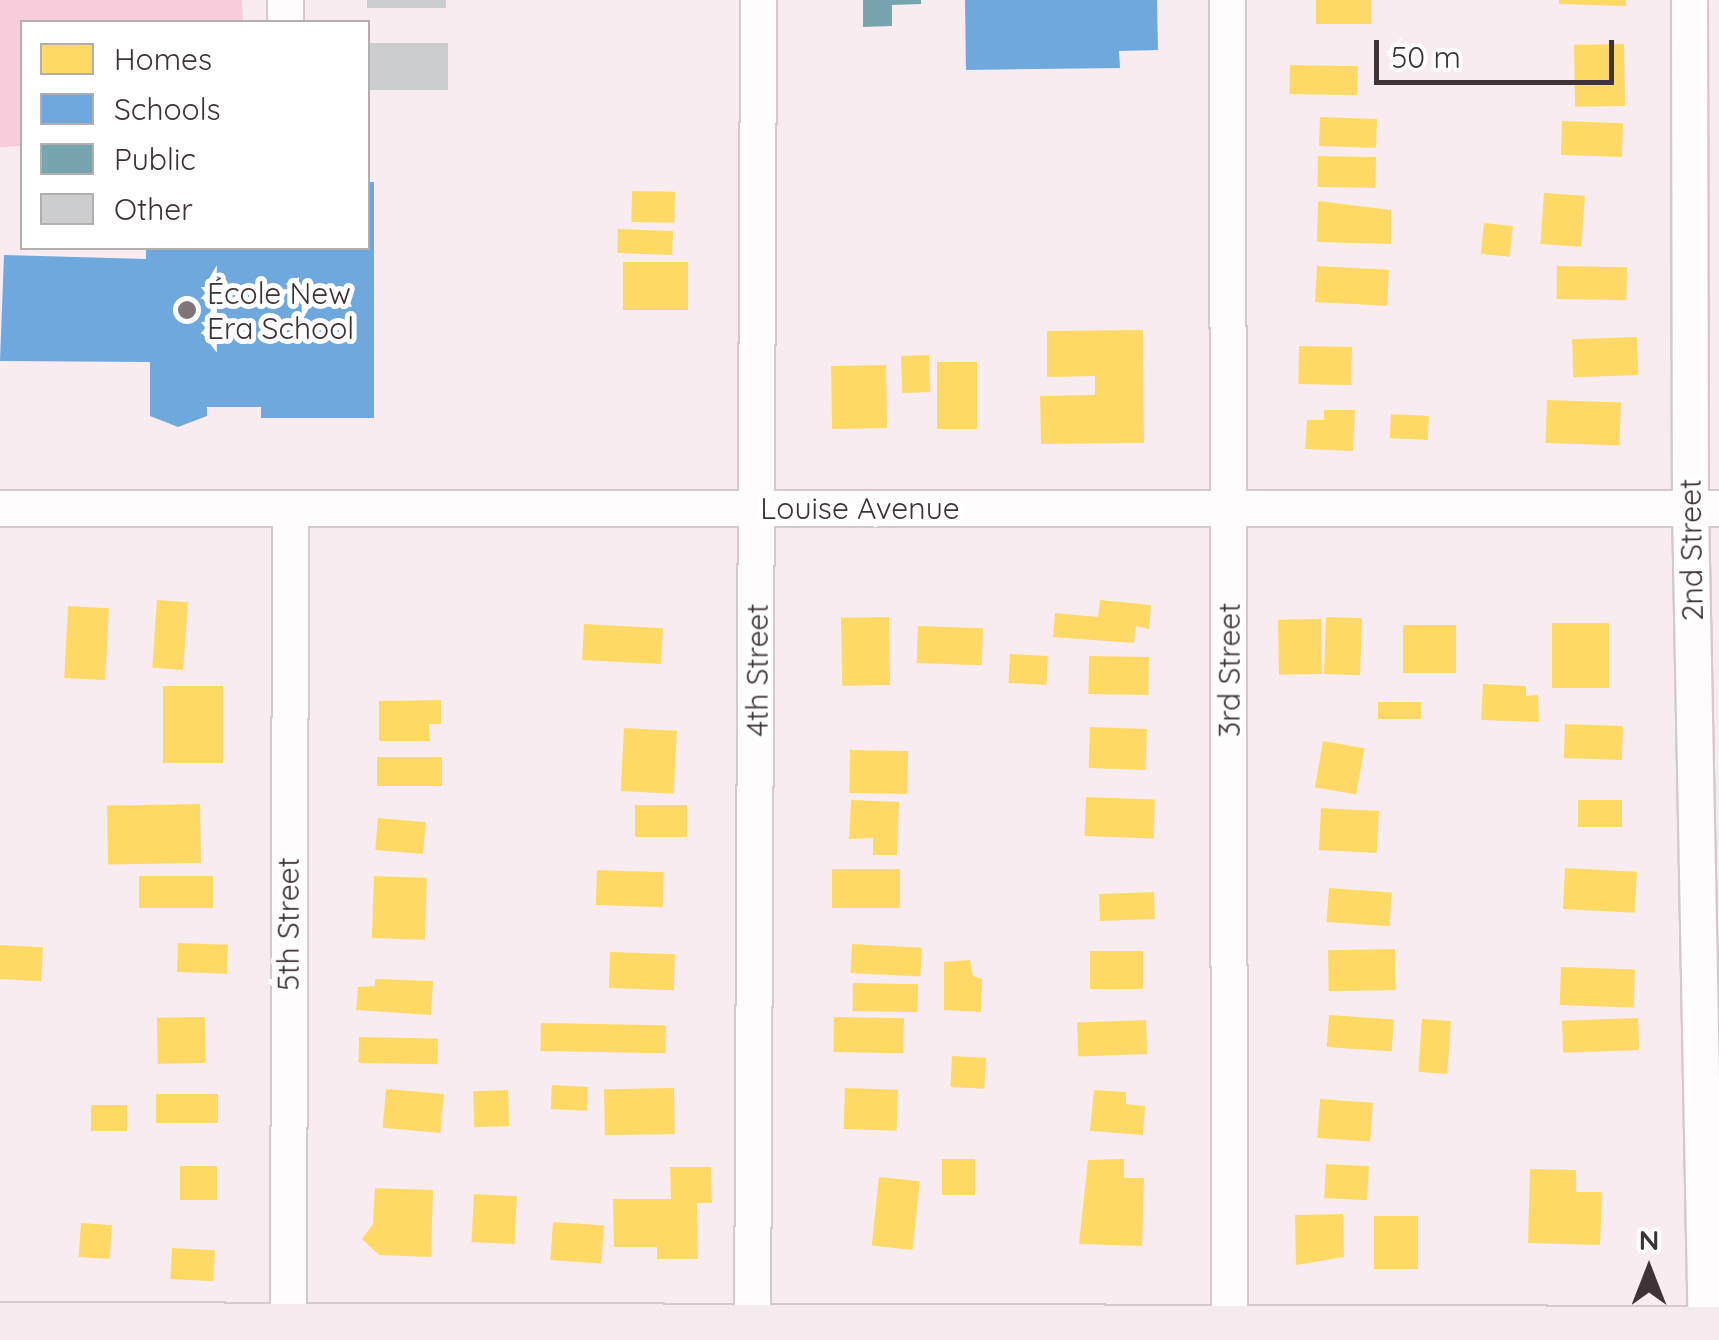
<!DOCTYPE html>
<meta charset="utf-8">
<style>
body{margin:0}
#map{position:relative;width:1719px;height:1340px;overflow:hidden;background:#f9ecf0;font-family:Quicksand,sans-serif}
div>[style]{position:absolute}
.green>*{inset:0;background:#f8cddb}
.homes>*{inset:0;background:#ffd966;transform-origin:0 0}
.schools>*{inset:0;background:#6fa8dc}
.public>*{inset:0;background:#76a5af}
.building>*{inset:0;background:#cccdce;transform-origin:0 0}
.roads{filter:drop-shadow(2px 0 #d5c9cd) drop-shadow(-2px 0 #d5c9cd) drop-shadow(0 2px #d5c9cd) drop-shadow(0 -2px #d5c9cd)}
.street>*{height:35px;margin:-17.5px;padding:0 17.5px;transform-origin:17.5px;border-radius:17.5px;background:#fefcfd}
.primary>*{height:55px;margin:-27.5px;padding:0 27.5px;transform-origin:27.5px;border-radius:27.5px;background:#f5ebee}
.dots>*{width:28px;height:28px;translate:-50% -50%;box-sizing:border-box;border:5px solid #fff;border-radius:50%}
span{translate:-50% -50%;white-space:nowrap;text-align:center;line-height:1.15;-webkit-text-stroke:10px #fff;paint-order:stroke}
.poi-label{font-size:30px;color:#3e3336}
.left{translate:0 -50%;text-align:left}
.street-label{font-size:30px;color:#3e3336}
.legend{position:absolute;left:20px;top:20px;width:350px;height:230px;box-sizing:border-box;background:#fff;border:2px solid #b2adaf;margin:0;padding:12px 18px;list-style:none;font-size:30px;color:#3e3336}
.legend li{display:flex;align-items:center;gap:20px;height:50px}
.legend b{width:50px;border:2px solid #b2adaf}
.north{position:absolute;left:1599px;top:1220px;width:100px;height:100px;-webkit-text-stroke:8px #fff;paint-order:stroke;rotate:0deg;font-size:28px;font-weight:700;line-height:40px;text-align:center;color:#3e3336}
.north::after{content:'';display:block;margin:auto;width:35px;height:45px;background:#3e3336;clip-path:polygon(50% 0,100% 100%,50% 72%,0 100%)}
.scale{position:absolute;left:1374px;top:40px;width:240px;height:45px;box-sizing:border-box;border:5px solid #3e3336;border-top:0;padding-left:12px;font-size:30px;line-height:35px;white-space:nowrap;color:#3e3336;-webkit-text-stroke:8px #fff;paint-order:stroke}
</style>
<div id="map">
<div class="green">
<i style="clip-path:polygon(0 0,242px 0,243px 22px,22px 22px,22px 146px,0 147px)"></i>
</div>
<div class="homes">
<i style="left:1316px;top:0;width:55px;height:24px"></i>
<i style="clip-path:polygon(1559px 0,1626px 0,1626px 6px,1559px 4px)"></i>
<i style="left:1624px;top:44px;width:62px;height:50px;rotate:89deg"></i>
<i style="left:1290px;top:65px;width:68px;height:29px;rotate:1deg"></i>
<i style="left:1320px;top:117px;width:57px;height:29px;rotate:2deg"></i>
<i style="left:1562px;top:121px;width:61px;height:34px;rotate:2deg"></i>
<i style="left:1318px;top:156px;width:58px;height:31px;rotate:1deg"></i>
<i style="left:632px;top:191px;width:43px;height:31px;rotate:1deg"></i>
<i style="left:1544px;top:193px;width:41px;height:51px;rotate:4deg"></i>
<i style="clip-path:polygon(1318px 201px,1391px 210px,1391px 244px,1317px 242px)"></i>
<i style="left:1484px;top:223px;width:29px;height:31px;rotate:6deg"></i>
<i style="left:618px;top:229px;width:55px;height:24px;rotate:2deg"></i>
<i style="left:688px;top:262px;width:48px;height:65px;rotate:90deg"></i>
<i style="left:1317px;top:266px;width:72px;height:36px;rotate:3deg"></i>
<i style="left:1557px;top:266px;width:70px;height:33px;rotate:1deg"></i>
<i style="clip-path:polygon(1143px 330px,1144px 443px,1041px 444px,1040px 396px,1095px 395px,1095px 376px,1047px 377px,1047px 331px)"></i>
<i style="left:1637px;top:337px;width:38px;height:65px;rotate:88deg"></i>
<i style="left:1299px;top:346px;width:53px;height:38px;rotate:1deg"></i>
<i style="left:929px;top:355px;width:37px;height:28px;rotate:88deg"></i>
<i style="left:937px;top:362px;width:40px;height:67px"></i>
<i style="left:886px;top:365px;width:63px;height:55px;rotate:89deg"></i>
<i style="left:1547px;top:400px;width:74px;height:43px;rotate:2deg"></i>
<i style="clip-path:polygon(1324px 410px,1355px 410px,1353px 451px,1305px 449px,1307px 420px,1324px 420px)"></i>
<i style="left:1391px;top:414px;width:38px;height:24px;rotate:3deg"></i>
<i style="left:157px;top:600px;width:31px;height:68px;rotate:4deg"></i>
<i style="clip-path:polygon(1100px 600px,1151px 605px,1149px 629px,1136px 626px,1134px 643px,1053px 637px,1055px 613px,1098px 617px)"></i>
<i style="left:68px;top:606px;width:41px;height:72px;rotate:3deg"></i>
<i style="left:889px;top:617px;width:68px;height:48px;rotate:89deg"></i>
<i style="left:1326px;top:617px;width:36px;height:57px;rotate:2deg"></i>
<i style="left:1321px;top:619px;width:55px;height:43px;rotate:89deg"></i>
<i style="left:1552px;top:623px;width:57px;height:65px"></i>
<i style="left:584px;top:624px;width:79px;height:36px;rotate:3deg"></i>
<i style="left:1403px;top:625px;width:53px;height:48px"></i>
<i style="left:918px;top:626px;width:65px;height:37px;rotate:2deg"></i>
<i style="left:1010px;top:654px;width:38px;height:29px;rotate:3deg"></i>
<i style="left:1089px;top:656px;width:60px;height:38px;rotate:1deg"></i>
<i style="clip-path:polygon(1483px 684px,1526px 686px,1526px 696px,1538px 695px,1539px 722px,1481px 720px)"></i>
<i style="left:163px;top:686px;width:60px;height:77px"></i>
<i style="clip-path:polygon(441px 700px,441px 724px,429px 724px,430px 741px,379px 741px,379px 701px)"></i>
<i style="left:1378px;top:702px;width:43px;height:17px"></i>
<i style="left:1565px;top:724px;width:58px;height:34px;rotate:2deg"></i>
<i style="left:1090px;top:727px;width:57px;height:41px;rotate:2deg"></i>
<i style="left:624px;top:728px;width:53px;height:63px;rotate:3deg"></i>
<i style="left:1323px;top:741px;width:42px;height:47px;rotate:10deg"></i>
<i style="left:850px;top:750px;width:58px;height:43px;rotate:1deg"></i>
<i style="left:442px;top:757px;width:29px;height:65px;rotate:90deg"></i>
<i style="left:1086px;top:797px;width:69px;height:39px;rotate:2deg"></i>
<i style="clip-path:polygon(851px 800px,899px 802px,897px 855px,873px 855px,873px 838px,849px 839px)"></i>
<i style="left:1578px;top:800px;width:44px;height:27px"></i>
<i style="left:200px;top:804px;width:59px;height:93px;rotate:89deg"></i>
<i style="left:635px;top:805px;width:52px;height:32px"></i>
<i style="left:1321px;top:808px;width:58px;height:42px;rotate:3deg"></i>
<i style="left:378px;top:818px;width:48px;height:32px;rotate:5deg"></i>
<i style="left:1565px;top:868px;width:72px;height:41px;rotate:3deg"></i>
<i style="left:900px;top:869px;width:39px;height:68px;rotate:90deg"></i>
<i style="left:597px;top:870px;width:67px;height:35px;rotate:2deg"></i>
<i style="left:139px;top:876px;width:74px;height:32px"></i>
<i style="left:374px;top:876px;width:53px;height:62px;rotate:2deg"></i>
<i style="left:1329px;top:888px;width:63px;height:34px;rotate:4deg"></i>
<i style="left:1154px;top:892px;width:27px;height:55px;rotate:88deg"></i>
<i style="left:178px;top:943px;width:50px;height:29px;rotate:2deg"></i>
<i style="left:852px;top:944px;width:70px;height:29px;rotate:3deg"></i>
<i style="left:0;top:945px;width:43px;height:34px;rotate:3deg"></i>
<i style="left:1395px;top:949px;width:41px;height:67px;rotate:89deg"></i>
<i style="left:1090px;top:951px;width:53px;height:38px"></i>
<i style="left:610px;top:952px;width:65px;height:36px;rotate:2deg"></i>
<i style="clip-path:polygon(970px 960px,973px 976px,982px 979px,981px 1012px,944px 1010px,944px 962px)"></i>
<i style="left:1561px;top:967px;width:74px;height:38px;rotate:2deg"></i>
<i style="clip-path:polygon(375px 979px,433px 981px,431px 1015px,356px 1010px,358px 987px,375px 986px)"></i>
<i style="left:853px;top:983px;width:65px;height:28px;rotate:1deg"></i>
<i style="left:1329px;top:1015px;width:65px;height:32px;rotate:4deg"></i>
<i style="left:205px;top:1017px;width:46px;height:48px;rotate:89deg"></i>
<i style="left:834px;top:1017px;width:70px;height:35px;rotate:1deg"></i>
<i style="left:1638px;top:1018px;width:32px;height:76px;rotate:88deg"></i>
<i style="left:1422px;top:1019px;width:29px;height:53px;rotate:4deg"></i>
<i style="left:1146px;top:1020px;width:34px;height:69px;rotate:88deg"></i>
<i style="left:541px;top:1023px;width:125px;height:28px;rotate:1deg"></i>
<i style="left:359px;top:1037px;width:79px;height:26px;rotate:1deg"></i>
<i style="left:952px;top:1056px;width:34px;height:31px;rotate:3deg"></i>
<i style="left:552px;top:1085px;width:36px;height:24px;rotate:3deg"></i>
<i style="left:674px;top:1088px;width:46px;height:70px;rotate:89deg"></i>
<i style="left:845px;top:1088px;width:53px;height:41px;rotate:2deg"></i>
<i style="left:386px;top:1089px;width:58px;height:39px;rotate:5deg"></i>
<i style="left:508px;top:1090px;width:36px;height:35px;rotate:88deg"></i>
<i style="clip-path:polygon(1094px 1090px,1126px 1092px,1126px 1104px,1145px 1106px,1143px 1135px,1090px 1131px)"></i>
<i style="left:218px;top:1094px;width:29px;height:62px;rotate:90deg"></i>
<i style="left:1320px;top:1099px;width:53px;height:39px;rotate:4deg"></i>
<i style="left:91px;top:1105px;width:36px;height:26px"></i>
<i style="left:942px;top:1159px;width:33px;height:36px"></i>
<i style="clip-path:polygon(1124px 1159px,1124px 1178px,1144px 1178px,1142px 1246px,1079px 1244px,1088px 1160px)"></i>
<i style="left:1326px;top:1164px;width:43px;height:34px;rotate:3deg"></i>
<i style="left:180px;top:1166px;width:37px;height:34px"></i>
<i style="clip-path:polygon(670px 1167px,711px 1167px,712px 1203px,697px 1203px,698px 1259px,657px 1259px,657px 1247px,614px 1247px,613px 1199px,671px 1199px)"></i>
<i style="clip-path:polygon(1530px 1169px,1576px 1170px,1576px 1192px,1602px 1192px,1600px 1245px,1528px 1243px)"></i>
<i style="left:879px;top:1177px;width:41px;height:69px;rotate:6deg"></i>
<i style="clip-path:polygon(375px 1188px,433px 1190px,431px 1257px,379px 1255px,362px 1239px,373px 1224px)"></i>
<i style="left:474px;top:1194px;width:43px;height:48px;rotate:3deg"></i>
<i style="clip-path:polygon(1343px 1214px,1344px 1257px,1296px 1265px,1295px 1215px)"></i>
<i style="left:1374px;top:1216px;width:44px;height:53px"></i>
<i style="left:553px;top:1222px;width:51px;height:38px;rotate:4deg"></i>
<i style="left:81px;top:1223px;width:31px;height:34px;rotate:4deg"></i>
<i style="left:172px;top:1248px;width:43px;height:31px;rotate:3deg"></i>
</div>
<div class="schools">
<i style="clip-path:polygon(965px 0,1157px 0,1158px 50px,1119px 51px,1120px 68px,966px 70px)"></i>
<i style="clip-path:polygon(368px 182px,374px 182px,374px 418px,261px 418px,261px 407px,207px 407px,207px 416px,178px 427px,150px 416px,150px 362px,0 361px,4px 255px,146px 259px,146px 248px,368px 248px)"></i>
</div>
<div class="public">
<i style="clip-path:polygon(863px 0,921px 0,921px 4px,892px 5px,892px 26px,863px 27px)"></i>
</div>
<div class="building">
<i style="left:367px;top:0;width:79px;height:8px"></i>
<i style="left:369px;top:43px;width:79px;height:47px"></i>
</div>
<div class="roads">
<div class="street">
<i style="left:285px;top:0;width:22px;rotate:90deg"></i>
<i style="left:1227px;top:0;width:1340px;rotate:89.91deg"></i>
<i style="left:1689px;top:0;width:508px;rotate:89.89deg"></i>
<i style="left:1690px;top:508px;width:832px;rotate:88.9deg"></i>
<i style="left:0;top:508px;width:1719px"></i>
<i style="left:288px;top:1340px;width:832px;rotate:-89.86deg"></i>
<i style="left:752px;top:1340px;width:1340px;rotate:-89.74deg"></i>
</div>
<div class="primary">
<i style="left:0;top:1330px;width:1719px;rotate:0.13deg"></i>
</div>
</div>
<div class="dots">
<i style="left:187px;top:310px;background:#7f7477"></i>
</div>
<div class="poi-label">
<span class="left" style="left:207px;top:310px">École New<br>Era School</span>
</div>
<div class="street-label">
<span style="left:860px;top:508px">Louise Avenue</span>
<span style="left:1691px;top:550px;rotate:-91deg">2nd Street</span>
<span style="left:757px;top:670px;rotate:-90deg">4th Street</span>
<span style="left:1229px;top:670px;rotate:-90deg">3rd Street</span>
<span style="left:288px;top:924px;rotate:-90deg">5th Street</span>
</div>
<ul class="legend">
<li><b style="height:28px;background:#ffd966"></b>Homes</li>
<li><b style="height:28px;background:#6fa8dc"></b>Schools</li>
<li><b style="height:28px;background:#76a5af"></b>Public</li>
<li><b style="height:28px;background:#cccdce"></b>Other</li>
</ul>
<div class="north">N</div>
<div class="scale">50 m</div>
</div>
